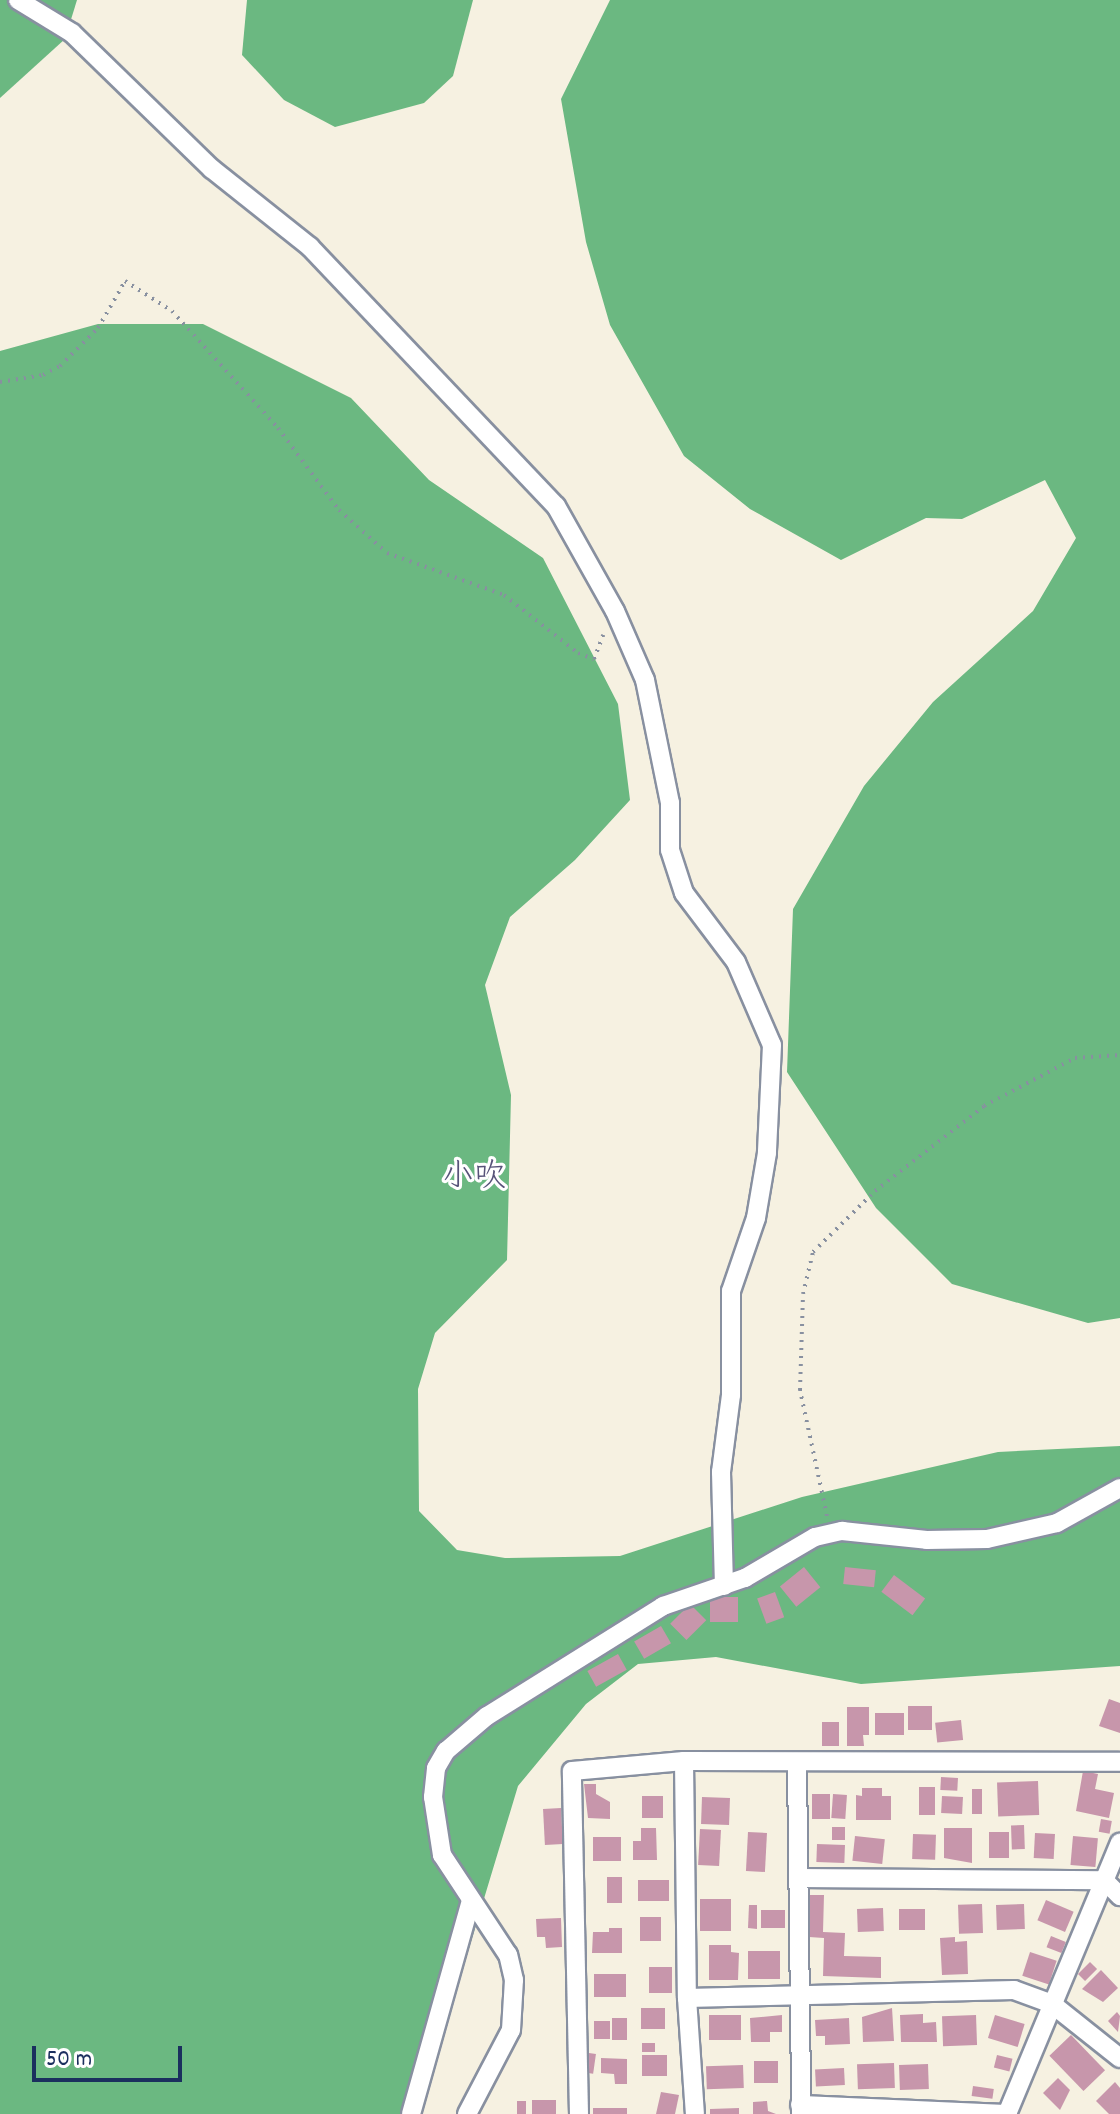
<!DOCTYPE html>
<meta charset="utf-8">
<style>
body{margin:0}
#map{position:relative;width:1120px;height:2114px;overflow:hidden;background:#f6f1e1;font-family:Dekko,"Klee One",sans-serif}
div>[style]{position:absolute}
.forest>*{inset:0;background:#6bb881}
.building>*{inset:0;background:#c796ab;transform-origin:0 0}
.path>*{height:4px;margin-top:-2px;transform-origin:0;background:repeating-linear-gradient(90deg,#8890a0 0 2px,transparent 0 8px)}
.roads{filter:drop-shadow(2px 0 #8890a0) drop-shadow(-2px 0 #8890a0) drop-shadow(0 2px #8890a0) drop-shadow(0 -2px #8890a0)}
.street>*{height:18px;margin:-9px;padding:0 9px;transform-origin:9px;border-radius:9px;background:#fff}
span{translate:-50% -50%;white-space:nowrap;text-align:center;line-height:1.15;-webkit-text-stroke:6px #fff;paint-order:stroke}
.neighbourhood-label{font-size:32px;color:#575379}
.scale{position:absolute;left:32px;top:2046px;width:150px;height:36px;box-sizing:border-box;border:4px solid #1b2f5e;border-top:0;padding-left:10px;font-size:24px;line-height:28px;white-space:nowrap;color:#1b2f5e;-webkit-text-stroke:6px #fff;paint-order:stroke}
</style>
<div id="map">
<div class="forest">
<i style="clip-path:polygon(0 0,77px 0,65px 39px,0 98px)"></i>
<i style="clip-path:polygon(247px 0,473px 0,453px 76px,424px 103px,335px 127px,284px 100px,242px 55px)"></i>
<i style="clip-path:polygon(610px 0,1120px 0,1120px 1318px,1088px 1323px,952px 1284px,876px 1208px,787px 1072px,793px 909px,864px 786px,933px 702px,1033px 611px,1076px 538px,1045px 480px,962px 519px,926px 518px,841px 560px,750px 509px,684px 456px,610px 325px,586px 242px,561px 99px)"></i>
<i style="clip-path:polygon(98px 324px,203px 324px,351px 398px,429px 480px,543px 558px,618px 704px,630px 800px,575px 860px,510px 917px,485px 985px,511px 1095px,507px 1260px,435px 1333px,418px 1389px,419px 1511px,457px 1550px,505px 1558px,620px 1556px,802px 1497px,998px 1452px,1120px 1446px,1120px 1666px,861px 1684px,716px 1657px,638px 1664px,586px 1704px,518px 1786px,419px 2114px,0 2114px,0 351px)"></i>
</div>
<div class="building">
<i style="left:804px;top:1567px;width:26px;height:31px;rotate:51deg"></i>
<i style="left:845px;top:1567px;width:31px;height:17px;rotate:6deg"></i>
<i style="left:894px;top:1575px;width:39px;height:21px;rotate:37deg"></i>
<i style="left:775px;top:1592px;width:27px;height:19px;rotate:70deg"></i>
<i style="left:710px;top:1597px;width:28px;height:25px"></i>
<i style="left:690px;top:1604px;width:23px;height:28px;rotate:45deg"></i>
<i style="left:661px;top:1626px;width:20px;height:31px;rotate:60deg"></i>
<i style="left:618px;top:1654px;width:18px;height:35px;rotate:61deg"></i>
<i style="clip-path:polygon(1109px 1699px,1120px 1703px,1120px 1733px,1099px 1726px)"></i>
<i style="left:932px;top:1706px;width:24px;height:24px;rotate:90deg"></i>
<i style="clip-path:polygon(847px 1707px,869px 1707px,869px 1735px,863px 1735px,864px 1746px,847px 1746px)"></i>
<i style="left:875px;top:1713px;width:29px;height:22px"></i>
<i style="left:961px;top:1720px;width:20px;height:26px;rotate:84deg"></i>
<i style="left:839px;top:1722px;width:24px;height:17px;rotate:90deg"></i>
<i style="clip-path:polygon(1083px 1771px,1098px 1774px,1095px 1789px,1114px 1793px,1109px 1818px,1076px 1811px)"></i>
<i style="left:941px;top:1777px;width:17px;height:13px;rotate:3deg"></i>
<i style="left:1038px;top:1781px;width:34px;height:41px;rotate:88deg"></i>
<i style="clip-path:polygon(584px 1784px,596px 1784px,596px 1794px,610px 1802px,610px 1819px,588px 1818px)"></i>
<i style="left:919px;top:1787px;width:16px;height:28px"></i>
<i style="clip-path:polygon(862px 1788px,882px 1788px,882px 1796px,891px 1796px,891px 1820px,856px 1820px,856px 1795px,862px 1796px)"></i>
<i style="left:972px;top:1789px;width:10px;height:25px"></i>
<i style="left:812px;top:1794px;width:18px;height:25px"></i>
<i style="left:833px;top:1794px;width:14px;height:24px;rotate:4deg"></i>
<i style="left:642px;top:1796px;width:21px;height:22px"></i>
<i style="left:942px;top:1796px;width:21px;height:17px;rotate:3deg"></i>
<i style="left:702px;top:1797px;width:28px;height:27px;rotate:2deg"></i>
<i style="left:561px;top:1808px;width:36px;height:18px;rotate:87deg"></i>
<i style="left:1101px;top:1819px;width:11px;height:13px;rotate:10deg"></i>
<i style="left:1024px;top:1825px;width:24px;height:13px;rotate:88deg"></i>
<i style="left:832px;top:1827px;width:13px;height:13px"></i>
<i style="clip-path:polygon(641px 1828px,656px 1828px,657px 1860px,633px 1860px,633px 1841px,641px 1841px)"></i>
<i style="clip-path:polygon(944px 1828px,972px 1828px,972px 1863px,944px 1858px)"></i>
<i style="left:700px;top:1829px;width:21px;height:36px;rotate:3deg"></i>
<i style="left:748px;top:1832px;width:19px;height:39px;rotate:3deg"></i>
<i style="left:989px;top:1832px;width:20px;height:26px"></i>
<i style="left:1035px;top:1833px;width:20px;height:25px;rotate:3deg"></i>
<i style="left:913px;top:1834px;width:23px;height:25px;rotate:2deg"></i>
<i style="left:855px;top:1836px;width:30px;height:25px;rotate:6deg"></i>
<i style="left:1073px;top:1836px;width:25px;height:29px;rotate:5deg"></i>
<i style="left:593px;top:1837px;width:28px;height:24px"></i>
<i style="left:817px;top:1844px;width:28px;height:18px;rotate:2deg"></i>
<i style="left:607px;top:1877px;width:15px;height:26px"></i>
<i style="left:638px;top:1880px;width:31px;height:21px"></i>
<i style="clip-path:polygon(810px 1895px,824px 1895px,823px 1932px,845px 1933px,844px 1956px,881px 1957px,881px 1978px,823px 1976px,824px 1938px,809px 1937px)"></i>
<i style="left:700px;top:1899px;width:31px;height:32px"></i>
<i style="left:1046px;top:1900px;width:30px;height:22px;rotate:23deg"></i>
<i style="left:982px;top:1904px;width:29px;height:24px;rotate:88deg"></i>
<i style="left:1024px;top:1904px;width:25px;height:28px;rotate:88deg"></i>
<i style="clip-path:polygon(749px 1905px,757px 1905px,757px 1929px,748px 1928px)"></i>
<i style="left:883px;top:1908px;width:23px;height:26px;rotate:88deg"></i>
<i style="left:899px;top:1909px;width:26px;height:21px"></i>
<i style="left:761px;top:1910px;width:24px;height:18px"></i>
<i style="left:640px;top:1917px;width:21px;height:24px"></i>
<i style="clip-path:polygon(561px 1918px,562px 1947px,546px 1948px,545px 1937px,537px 1937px,536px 1919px)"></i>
<i style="clip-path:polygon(609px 1928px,622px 1928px,622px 1953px,592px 1953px,593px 1932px,609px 1932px)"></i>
<i style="left:1051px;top:1936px;width:16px;height:12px;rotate:22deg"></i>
<i style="clip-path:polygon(955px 1937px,955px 1942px,967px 1941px,968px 1974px,942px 1975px,940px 1938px)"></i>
<i style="clip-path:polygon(709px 1945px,731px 1945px,731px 1952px,739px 1953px,738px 1980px,709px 1980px)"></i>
<i style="left:748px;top:1951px;width:32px;height:28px"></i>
<i style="left:1030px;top:1952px;width:28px;height:25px;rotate:18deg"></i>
<i style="left:1090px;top:1962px;width:10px;height:17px;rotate:45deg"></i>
<i style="left:649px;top:1967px;width:23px;height:26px"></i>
<i style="clip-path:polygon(1101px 1970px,1118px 1988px,1103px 2002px,1082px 1989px)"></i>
<i style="left:594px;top:1974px;width:32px;height:23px"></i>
<i style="left:641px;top:2008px;width:24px;height:21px"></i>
<i style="clip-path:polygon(892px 2008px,894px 2041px,863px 2042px,862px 2017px)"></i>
<i style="clip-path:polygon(1117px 2012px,1120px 2016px,1118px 2032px,1108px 2021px)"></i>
<i style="clip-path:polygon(923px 2014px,923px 2023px,936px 2022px,937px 2042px,901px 2042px,900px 2015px)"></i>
<i style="left:709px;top:2015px;width:32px;height:25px"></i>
<i style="clip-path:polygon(782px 2015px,782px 2032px,770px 2032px,770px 2042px,751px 2042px,750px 2018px)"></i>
<i style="left:976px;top:2015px;width:30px;height:34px;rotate:88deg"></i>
<i style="left:995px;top:2015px;width:31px;height:24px;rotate:17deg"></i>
<i style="left:612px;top:2018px;width:15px;height:22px"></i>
<i style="clip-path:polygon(849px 2018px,850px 2044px,825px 2045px,825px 2036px,816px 2036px,815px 2020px)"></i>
<i style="left:594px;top:2021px;width:16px;height:18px"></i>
<i style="left:1071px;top:2035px;width:49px;height:30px;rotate:46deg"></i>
<i style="left:642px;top:2043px;width:13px;height:9px"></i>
<i style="left:589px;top:2053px;width:7px;height:20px;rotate:8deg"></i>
<i style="left:642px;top:2055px;width:25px;height:21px"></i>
<i style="left:997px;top:2055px;width:16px;height:13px;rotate:14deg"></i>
<i style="clip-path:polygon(601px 2058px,627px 2059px,627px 2084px,615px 2084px,614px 2074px,601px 2073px)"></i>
<i style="left:778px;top:2061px;width:22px;height:24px;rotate:90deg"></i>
<i style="left:894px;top:2063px;width:25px;height:37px;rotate:88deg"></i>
<i style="left:928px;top:2064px;width:25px;height:29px;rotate:88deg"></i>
<i style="left:743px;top:2065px;width:23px;height:37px;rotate:88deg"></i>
<i style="left:844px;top:2068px;width:17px;height:29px;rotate:87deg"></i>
<i style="clip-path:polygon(1058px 2078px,1070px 2090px,1060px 2110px,1043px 2093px)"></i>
<i style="clip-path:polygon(1115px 2082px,1120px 2088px,1120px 2114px,1109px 2114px,1096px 2101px)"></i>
<i style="left:973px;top:2086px;width:21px;height:10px;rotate:8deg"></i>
<i style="clip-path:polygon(661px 2092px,679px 2095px,675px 2114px,656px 2114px)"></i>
<i style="left:532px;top:2100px;width:24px;height:14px"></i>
<i style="left:517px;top:2101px;width:9px;height:13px"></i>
<i style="clip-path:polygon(767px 2101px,768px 2111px,776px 2114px,753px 2114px,753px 2102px)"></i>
<i style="left:593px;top:2108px;width:34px;height:6px"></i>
<i style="clip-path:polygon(739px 2108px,739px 2114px,710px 2114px,710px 2109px)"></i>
</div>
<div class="path">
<i style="left:0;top:382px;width:44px;rotate:-9.2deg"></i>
<i style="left:43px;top:375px;width:19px;rotate:-28deg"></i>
<i style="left:60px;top:366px;width:54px;rotate:-45deg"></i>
<i style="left:98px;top:328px;width:54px;rotate:-60.1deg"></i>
<i style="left:125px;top:281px;width:56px;rotate:32.6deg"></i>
<i style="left:172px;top:311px;width:158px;rotate:47.8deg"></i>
<i style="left:278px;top:428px;width:102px;rotate:53.4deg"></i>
<i style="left:339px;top:510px;width:64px;rotate:41.9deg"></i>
<i style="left:387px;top:553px;width:124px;rotate:19.7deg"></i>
<i style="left:504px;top:595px;width:94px;rotate:38.1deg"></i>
<i style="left:578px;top:653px;width:17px;rotate:21deg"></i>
<i style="left:594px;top:659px;width:26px;rotate:-69deg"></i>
<i style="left:827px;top:1516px;width:129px;rotate:-102.1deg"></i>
<i style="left:800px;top:1390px;width:96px;rotate:-88.2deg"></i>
<i style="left:803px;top:1294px;width:43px;rotate:-76.6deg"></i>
<i style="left:813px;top:1252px;width:87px;rotate:-44.5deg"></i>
<i style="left:875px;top:1191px;width:138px;rotate:-37.9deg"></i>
<i style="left:984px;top:1106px;width:103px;rotate:-27.8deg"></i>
<i style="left:1075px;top:1058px;width:45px;rotate:-3.8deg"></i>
</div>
<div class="roads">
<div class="street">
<i style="left:18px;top:0;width:63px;rotate:31.4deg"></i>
<i style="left:72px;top:33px;width:195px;rotate:44.2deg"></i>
<i style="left:212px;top:169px;width:125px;rotate:38.5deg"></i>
<i style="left:310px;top:247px;width:357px;rotate:46.5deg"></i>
<i style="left:556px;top:506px;width:120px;rotate:60.7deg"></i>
<i style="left:615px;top:611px;width:75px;rotate:66.5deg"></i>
<i style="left:645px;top:680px;width:126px;rotate:78.5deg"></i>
<i style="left:670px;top:803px;width:47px;rotate:90deg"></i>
<i style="left:670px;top:850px;width:45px;rotate:72deg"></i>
<i style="left:684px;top:893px;width:86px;rotate:53deg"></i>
<i style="left:736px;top:962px;width:90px;rotate:66.6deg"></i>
<i style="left:772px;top:1045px;width:108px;rotate:92.7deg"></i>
<i style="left:767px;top:1153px;width:66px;rotate:99.6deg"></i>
<i style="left:756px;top:1218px;width:77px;rotate:108.9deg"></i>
<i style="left:731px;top:1291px;width:104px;rotate:90deg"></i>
<i style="left:731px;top:1395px;width:78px;rotate:97.4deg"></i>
<i style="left:721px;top:1472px;width:114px;rotate:88.5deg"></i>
<i style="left:684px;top:1761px;width:237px;rotate:89.3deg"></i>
<i style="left:687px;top:1998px;width:116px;rotate:86.1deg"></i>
<i style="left:797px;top:1764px;width:350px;rotate:89.3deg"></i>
<i style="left:798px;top:1878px;width:306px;rotate:0.4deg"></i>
<i style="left:1104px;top:1880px;width:23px;rotate:45deg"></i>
<i style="left:687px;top:1998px;width:327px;rotate:-1.4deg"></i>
<i style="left:1014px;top:1990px;width:40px;rotate:20.2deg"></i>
<i style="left:1052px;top:2004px;width:87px;rotate:38.5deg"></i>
<i style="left:800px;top:2105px;width:208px;rotate:2.5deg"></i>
<i style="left:411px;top:2114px;width:222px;rotate:-74.3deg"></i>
<i style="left:467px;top:2114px;width:95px;rotate:-62.4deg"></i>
<i style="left:511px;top:2030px;width:50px;rotate:-86.6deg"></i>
<i style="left:514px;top:1980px;width:26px;rotate:-103deg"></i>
<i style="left:508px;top:1955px;width:120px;rotate:-123.4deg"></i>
<i style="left:442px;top:1855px;width:59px;rotate:-98.8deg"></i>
<i style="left:433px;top:1797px;width:29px;rotate:-84deg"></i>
<i style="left:436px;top:1768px;width:20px;rotate:-60deg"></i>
<i style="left:446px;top:1751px;width:54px;rotate:-40.5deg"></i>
<i style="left:487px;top:1716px;width:208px;rotate:-32deg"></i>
<i style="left:663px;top:1606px;width:87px;rotate:-18.9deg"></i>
<i style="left:745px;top:1578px;width:81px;rotate:-30.4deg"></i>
<i style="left:815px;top:1537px;width:28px;rotate:-13deg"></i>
<i style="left:842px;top:1531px;width:85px;rotate:6deg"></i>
<i style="left:927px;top:1540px;width:60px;rotate:-1deg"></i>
<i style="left:987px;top:1539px;width:72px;rotate:-12.9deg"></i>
<i style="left:1057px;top:1523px;width:72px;rotate:-29.1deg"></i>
<i style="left:579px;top:2114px;width:343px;rotate:-91.2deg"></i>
<i style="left:572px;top:1771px;width:112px;rotate:-5.1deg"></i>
<i style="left:684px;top:1761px;width:436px;rotate:0.1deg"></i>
<i style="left:1007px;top:2114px;width:294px;rotate:-67.4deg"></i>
</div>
</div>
<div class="neighbourhood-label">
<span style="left:474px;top:1179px">小吹</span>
</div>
<div class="scale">50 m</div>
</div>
